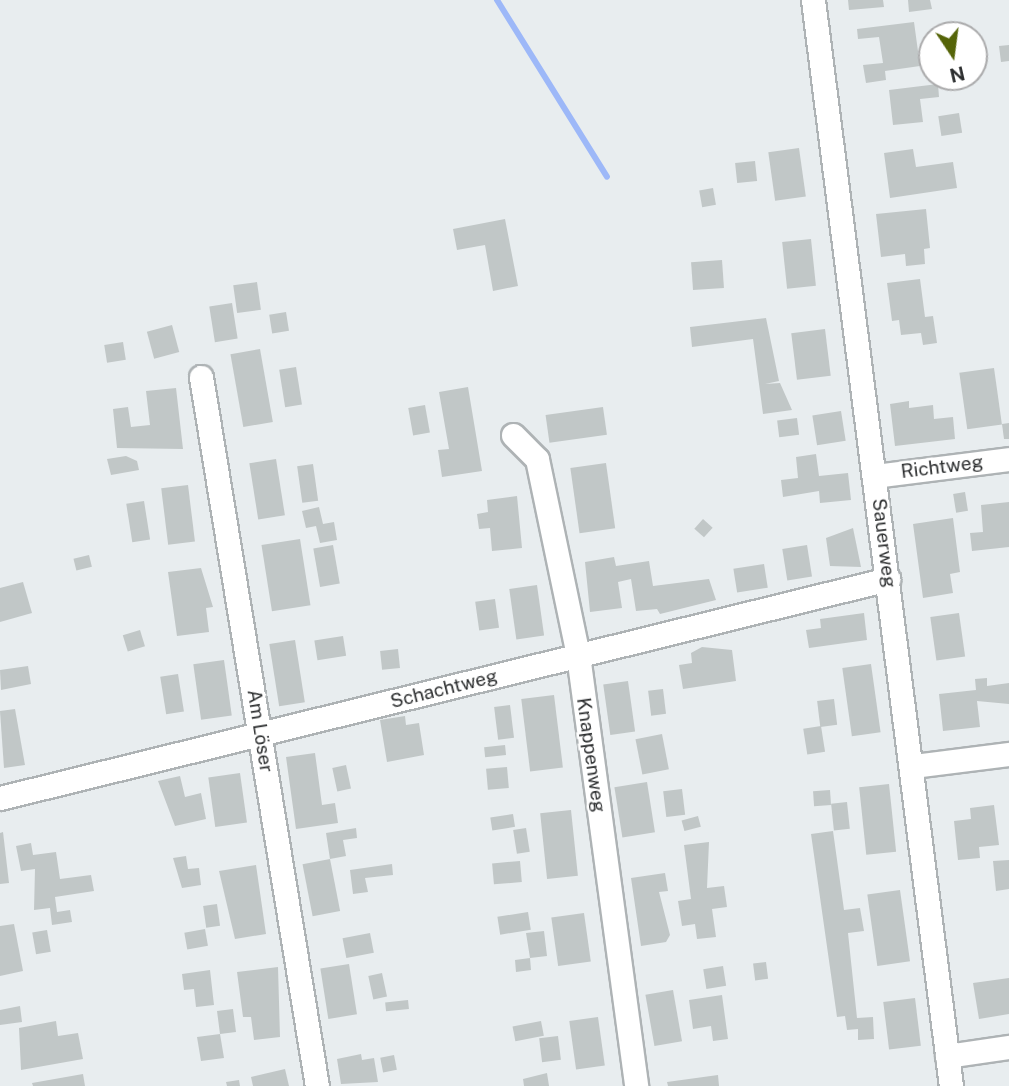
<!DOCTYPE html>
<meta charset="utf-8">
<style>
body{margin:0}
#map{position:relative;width:1009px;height:1086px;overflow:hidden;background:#e8edef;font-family:"Public Sans",sans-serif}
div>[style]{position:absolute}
.stream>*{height:6px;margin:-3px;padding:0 3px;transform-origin:3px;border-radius:3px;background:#9db8f8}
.building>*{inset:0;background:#c1c7c7;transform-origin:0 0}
.roads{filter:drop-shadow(2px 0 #aeb3b5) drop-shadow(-2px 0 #aeb3b5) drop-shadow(0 2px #aeb3b5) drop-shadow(0 -2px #aeb3b5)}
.street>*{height:23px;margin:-11.5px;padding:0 11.5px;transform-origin:11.5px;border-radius:11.5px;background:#fff}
span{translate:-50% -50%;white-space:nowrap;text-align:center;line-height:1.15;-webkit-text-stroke:5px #fff;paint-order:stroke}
.street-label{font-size:19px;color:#2c2e2f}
.north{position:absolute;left:918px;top:21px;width:70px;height:70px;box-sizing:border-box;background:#fff;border:2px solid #ababac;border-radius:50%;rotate:167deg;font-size:19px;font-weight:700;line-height:28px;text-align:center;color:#2c2e2f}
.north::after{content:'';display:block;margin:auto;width:24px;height:32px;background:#556408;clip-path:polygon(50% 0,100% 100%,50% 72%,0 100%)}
</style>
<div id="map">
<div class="stream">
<i style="left:497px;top:0;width:208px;rotate:58.1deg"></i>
</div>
<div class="building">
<i style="clip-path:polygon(848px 0,883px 0,884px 7px,849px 10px)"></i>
<i style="clip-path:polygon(908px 0,930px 0,932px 9px,909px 12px)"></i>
<i style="clip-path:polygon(914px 22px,920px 66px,885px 71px,886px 80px,866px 83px,863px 65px,883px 63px,879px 37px,858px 39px,857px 29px)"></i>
<i style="clip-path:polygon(1009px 45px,1009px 61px,1001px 62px,999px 46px)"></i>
<i style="clip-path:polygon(938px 84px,939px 97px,920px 99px,923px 122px,893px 125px,889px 90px)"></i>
<i style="left:959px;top:113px;width:20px;height:21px;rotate:81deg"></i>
<i style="left:799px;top:148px;width:49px;height:31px;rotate:82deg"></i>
<i style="clip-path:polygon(913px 149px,916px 167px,953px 162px,957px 188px,890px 198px,884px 153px)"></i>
<i style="left:755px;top:161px;width:20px;height:20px;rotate:84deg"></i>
<i style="left:713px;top:188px;width:17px;height:14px;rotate:80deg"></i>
<i style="clip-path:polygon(926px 209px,930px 248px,924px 249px,925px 264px,906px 266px,905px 254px,881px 257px,876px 214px)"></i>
<i style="clip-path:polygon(505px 219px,518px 286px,493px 291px,485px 245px,457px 250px,453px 229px)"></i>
<i style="left:811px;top:239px;width:47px;height:29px;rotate:84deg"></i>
<i style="left:722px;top:260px;width:28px;height:31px;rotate:86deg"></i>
<i style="clip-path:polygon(920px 279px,925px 317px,933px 316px,937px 343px,923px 345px,921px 333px,901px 335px,899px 320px,892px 321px,887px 283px)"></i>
<i style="left:257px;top:282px;width:28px;height:24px;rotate:82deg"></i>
<i style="left:232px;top:303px;width:36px;height:23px;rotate:81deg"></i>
<i style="left:286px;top:312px;width:19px;height:17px;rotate:81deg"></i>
<i style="clip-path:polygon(766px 318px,779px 381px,765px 384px,780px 383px,792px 410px,763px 414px,753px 339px,692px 347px,690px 327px)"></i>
<i style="left:172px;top:325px;width:28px;height:26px;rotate:75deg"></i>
<i style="left:825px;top:329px;width:47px;height:34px;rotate:83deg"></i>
<i style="left:123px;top:342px;width:18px;height:19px;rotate:81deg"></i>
<i style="left:260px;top:349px;width:74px;height:30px;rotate:80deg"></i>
<i style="left:296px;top:367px;width:38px;height:17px;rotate:81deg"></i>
<i style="left:994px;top:368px;width:57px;height:35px;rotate:82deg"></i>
<i style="clip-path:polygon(468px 387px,482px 471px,442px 477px,438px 450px,449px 449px,439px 392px)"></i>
<i style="clip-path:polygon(176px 388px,183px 449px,117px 448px,113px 409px,128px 407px,131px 427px,150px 425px,146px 391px)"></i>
<i style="clip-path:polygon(909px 401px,909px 408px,933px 405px,934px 419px,953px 417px,955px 439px,895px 446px,890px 404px)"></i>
<i style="left:425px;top:405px;width:28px;height:17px;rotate:80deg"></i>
<i style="left:603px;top:407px;width:28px;height:58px;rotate:82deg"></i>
<i style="left:841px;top:411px;width:30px;height:29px;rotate:81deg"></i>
<i style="left:797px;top:418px;width:17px;height:20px;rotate:83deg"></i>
<i style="clip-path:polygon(1009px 423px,1009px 439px,1004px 439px,1002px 424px)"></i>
<i style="clip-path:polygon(816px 454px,819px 476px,848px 473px,851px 500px,820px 503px,819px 491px,783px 497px,781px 480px,798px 478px,796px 457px)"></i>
<i style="clip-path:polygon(126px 456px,137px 461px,139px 470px,111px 475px,107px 459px)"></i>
<i style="left:276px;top:459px;width:57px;height:27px;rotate:81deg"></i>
<i style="left:606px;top:463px;width:66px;height:36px;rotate:82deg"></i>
<i style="left:313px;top:464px;width:37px;height:16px;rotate:82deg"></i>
<i style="left:188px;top:485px;width:57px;height:27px;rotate:83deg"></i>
<i style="left:965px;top:492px;width:19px;height:12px;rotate:81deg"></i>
<i style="clip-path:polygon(517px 496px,522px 548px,492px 551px,490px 528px,479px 529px,477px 514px,488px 512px,487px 500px)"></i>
<i style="left:144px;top:501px;width:39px;height:18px;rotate:81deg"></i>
<i style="clip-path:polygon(1009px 502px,1009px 547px,972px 551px,970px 533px,983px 532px,981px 505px)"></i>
<i style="clip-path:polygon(319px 507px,323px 524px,334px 522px,337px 540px,320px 543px,316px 526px,306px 528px,302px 511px)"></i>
<i style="clip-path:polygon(953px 518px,960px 572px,950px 574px,953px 593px,923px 598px,913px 524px)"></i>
<i style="left:703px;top:519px;width:13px;height:13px;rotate:42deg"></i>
<i style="clip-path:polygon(853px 528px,861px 567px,830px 566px,826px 538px)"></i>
<i style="left:300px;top:539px;width:67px;height:39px;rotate:81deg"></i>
<i style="left:333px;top:545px;width:39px;height:20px;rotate:80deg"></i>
<i style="left:807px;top:545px;width:32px;height:25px;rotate:81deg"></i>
<i style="left:89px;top:555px;width:12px;height:16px;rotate:76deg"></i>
<i style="clip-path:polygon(614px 557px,616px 566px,649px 561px,653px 586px,709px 579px,716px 600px,660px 614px,657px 609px,636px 611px,631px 579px,618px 582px,622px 608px,590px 612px,585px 562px)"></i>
<i style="left:764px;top:564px;width:24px;height:31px;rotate:81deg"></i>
<i style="clip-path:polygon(201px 568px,213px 607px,206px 608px,209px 632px,177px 636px,168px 572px)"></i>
<i style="clip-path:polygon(23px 582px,32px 613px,0 622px,0 588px)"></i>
<i style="left:537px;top:585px;width:51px;height:28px;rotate:82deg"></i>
<i style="left:495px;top:599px;width:29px;height:20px;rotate:82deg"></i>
<i style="clip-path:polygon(864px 613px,867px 640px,809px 648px,806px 630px,821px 628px,820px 619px)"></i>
<i style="left:959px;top:613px;width:44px;height:29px;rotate:82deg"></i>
<i style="left:140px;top:630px;width:17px;height:18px;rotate:73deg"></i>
<i style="left:343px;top:636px;width:20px;height:29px;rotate:81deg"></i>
<i style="left:295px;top:640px;width:63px;height:26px;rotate:81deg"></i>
<i style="clip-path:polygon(702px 647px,732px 650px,736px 681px,683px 689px,679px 665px,692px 663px,691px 653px)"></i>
<i style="left:398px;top:649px;width:19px;height:18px;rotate:84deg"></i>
<i style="left:224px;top:660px;width:56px;height:31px;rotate:82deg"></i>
<i style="left:871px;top:664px;width:69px;height:29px;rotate:82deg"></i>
<i style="clip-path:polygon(28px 666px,31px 684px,1px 690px,0 670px)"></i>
<i style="left:178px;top:674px;width:38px;height:18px;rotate:81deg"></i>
<i style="clip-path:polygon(987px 678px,987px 686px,1009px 683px,1009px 704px,977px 701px,980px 727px,943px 731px,939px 694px,976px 690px,975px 679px)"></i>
<i style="left:628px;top:681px;width:51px;height:25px;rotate:82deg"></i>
<i style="left:663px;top:689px;width:25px;height:15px;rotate:83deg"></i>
<i style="left:554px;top:695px;width:73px;height:33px;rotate:83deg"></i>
<i style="left:834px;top:699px;width:26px;height:17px;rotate:83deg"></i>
<i style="left:510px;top:705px;width:33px;height:16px;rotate:83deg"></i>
<i style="clip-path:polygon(15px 709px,25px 765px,4px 768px,0 711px)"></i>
<i style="clip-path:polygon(405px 716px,406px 725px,419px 723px,424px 755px,387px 762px,380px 720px)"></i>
<i style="left:821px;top:726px;width:26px;height:18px;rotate:81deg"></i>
<i style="left:662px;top:734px;width:36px;height:27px;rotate:79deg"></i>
<i style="left:505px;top:745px;width:10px;height:21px;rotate:84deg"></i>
<i style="clip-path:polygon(315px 753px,322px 805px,335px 803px,338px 823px,296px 829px,286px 757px)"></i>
<i style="left:346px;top:765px;width:24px;height:14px;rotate:78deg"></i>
<i style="left:507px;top:767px;width:21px;height:21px;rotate:85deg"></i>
<i style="left:240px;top:773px;width:50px;height:32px;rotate:82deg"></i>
<i style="clip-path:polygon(180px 776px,185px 797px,201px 793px,206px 819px,175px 826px,158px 781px)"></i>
<i style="left:647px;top:782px;width:51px;height:33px;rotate:81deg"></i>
<i style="left:889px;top:784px;width:68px;height:30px;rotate:84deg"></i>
<i style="left:682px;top:789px;width:26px;height:19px;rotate:83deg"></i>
<i style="left:830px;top:790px;width:15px;height:17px;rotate:86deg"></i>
<i style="left:847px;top:802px;width:27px;height:16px;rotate:84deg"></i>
<i style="clip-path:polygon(994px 805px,999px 845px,979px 847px,980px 858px,958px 860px,954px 821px,971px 819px,970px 808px)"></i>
<i style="left:571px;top:810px;width:66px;height:31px;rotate:84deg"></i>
<i style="left:513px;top:814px;width:13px;height:23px;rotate:81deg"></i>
<i style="left:698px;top:816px;width:11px;height:17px;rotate:75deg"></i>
<i style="clip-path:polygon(356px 828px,357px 838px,343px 840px,346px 856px,330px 859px,326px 833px)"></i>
<i style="left:526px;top:828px;width:24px;height:13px;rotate:81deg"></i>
<i style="clip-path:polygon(833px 831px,844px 910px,860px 908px,864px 931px,848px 933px,857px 1018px,873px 1017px,874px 1039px,858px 1040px,858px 1029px,847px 1030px,845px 1016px,837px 1017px,811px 834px)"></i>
<i style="clip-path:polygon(3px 832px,9px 883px,0 884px,0 833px)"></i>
<i style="clip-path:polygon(709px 842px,707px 888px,724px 886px,727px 907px,712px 909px,716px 937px,697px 939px,695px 924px,682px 926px,678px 901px,691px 899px,684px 845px)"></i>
<i style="clip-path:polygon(31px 843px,33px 855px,56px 852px,60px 879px,91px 875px,94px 891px,55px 897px,57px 912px,70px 910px,72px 922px,52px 925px,50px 908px,34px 910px,35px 869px,21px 871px,16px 846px)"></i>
<i style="clip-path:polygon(186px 856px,188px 869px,199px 868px,201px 885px,182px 888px,173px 858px)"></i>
<i style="left:330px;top:859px;width:53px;height:28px;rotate:79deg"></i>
<i style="clip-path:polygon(1009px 860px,1009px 889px,996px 891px,993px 861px)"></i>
<i style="left:520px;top:861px;width:21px;height:28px;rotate:85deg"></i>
<i style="clip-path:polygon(392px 864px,393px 875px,365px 878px,368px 892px,353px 894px,350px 870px)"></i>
<i style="clip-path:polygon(256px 865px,266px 934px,235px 939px,219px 871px)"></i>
<i style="clip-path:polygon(665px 873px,668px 891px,659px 892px,670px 935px,666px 942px,641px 946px,631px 878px)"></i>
<i style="left:900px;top:890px;width:72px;height:33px;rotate:82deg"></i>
<i style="left:217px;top:904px;width:22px;height:14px;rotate:82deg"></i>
<i style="left:528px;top:912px;width:18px;height:31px;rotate:81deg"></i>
<i style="left:584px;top:913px;width:49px;height:33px;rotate:82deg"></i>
<i style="clip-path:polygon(14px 924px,23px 971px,0 976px,0 926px)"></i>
<i style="left:205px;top:929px;width:17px;height:21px;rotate:80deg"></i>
<i style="left:47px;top:930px;width:22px;height:15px;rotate:80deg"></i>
<i style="clip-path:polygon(544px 931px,547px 956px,530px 958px,531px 970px,516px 972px,515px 960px,530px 958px,526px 933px)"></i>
<i style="left:370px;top:933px;width:20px;height:28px;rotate:79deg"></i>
<i style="left:766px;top:962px;width:17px;height:13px;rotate:83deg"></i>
<i style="left:349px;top:964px;width:51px;height:29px;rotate:81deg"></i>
<i style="left:723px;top:966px;width:20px;height:20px;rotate:81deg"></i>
<i style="clip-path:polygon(278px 967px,280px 1037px,254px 1040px,251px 1017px,243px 1017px,237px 972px)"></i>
<i style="clip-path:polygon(210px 970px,214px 1005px,196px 1007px,194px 989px,184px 990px,182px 974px)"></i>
<i style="left:382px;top:973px;width:24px;height:14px;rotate:78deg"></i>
<i style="clip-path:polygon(1009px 978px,1009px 1014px,979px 1019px,973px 983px)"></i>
<i style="left:673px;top:990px;width:52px;height:28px;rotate:80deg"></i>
<i style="clip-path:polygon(722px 995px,728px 1039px,713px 1041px,711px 1026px,693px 1029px,689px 1000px)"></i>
<i style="left:915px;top:998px;width:48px;height:32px;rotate:83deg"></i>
<i style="left:408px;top:1000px;width:9px;height:23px;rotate:84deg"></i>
<i style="clip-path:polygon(20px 1006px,22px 1022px,0 1025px,0 1010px)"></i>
<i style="clip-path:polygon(233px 1009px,236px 1032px,220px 1034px,224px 1058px,201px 1061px,197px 1037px,220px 1034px,217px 1011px)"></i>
<i style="left:598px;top:1017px;width:49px;height:29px;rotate:82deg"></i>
<i style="clip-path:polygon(56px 1021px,58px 1036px,78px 1033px,83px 1059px,21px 1070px,19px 1028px)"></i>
<i style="left:541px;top:1021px;width:15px;height:29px;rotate:79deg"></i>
<i style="left:558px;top:1036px;width:24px;height:19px;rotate:83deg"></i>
<i style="clip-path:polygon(361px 1054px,362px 1060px,374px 1058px,378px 1082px,341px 1084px,337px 1059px)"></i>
<i style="left:394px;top:1055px;width:15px;height:14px;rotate:79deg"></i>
<i style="clip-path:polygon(285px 1069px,289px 1086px,253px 1086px,251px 1077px)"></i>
<i style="clip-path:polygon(547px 1073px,549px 1086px,524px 1086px,523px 1079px)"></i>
<i style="clip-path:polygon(83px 1074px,85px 1086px,33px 1086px,32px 1083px)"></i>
<i style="clip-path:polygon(718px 1075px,719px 1086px,668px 1086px,667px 1082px)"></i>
<i style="clip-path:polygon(239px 1080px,240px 1086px,227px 1086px,226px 1082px)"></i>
</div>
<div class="roads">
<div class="street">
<i style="left:813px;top:0;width:1095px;rotate:82.76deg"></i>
<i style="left:201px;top:377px;width:718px;rotate:80.71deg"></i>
<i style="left:513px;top:435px;width:34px;rotate:45deg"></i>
<i style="left:537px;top:459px;width:200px;rotate:78.2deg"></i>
<i style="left:578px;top:655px;width:435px;rotate:82.3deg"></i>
<i style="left:875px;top:476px;width:135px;rotate:-7.2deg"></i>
<i style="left:914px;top:766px;width:96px;rotate:-7.2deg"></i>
<i style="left:0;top:798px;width:915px;rotate:-13.85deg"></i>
<i style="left:947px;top:1056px;width:63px;rotate:-8.3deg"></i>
</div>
</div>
<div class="street-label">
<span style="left:942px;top:467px;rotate:-7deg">Richtweg</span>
<span style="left:884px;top:543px;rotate:83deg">Sauerweg</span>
<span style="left:444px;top:689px;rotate:-14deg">Schachtweg</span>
<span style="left:260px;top:731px;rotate:81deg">Am Löser</span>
<span style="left:591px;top:755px;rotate:82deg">Knappenweg</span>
</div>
<div class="north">N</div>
</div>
